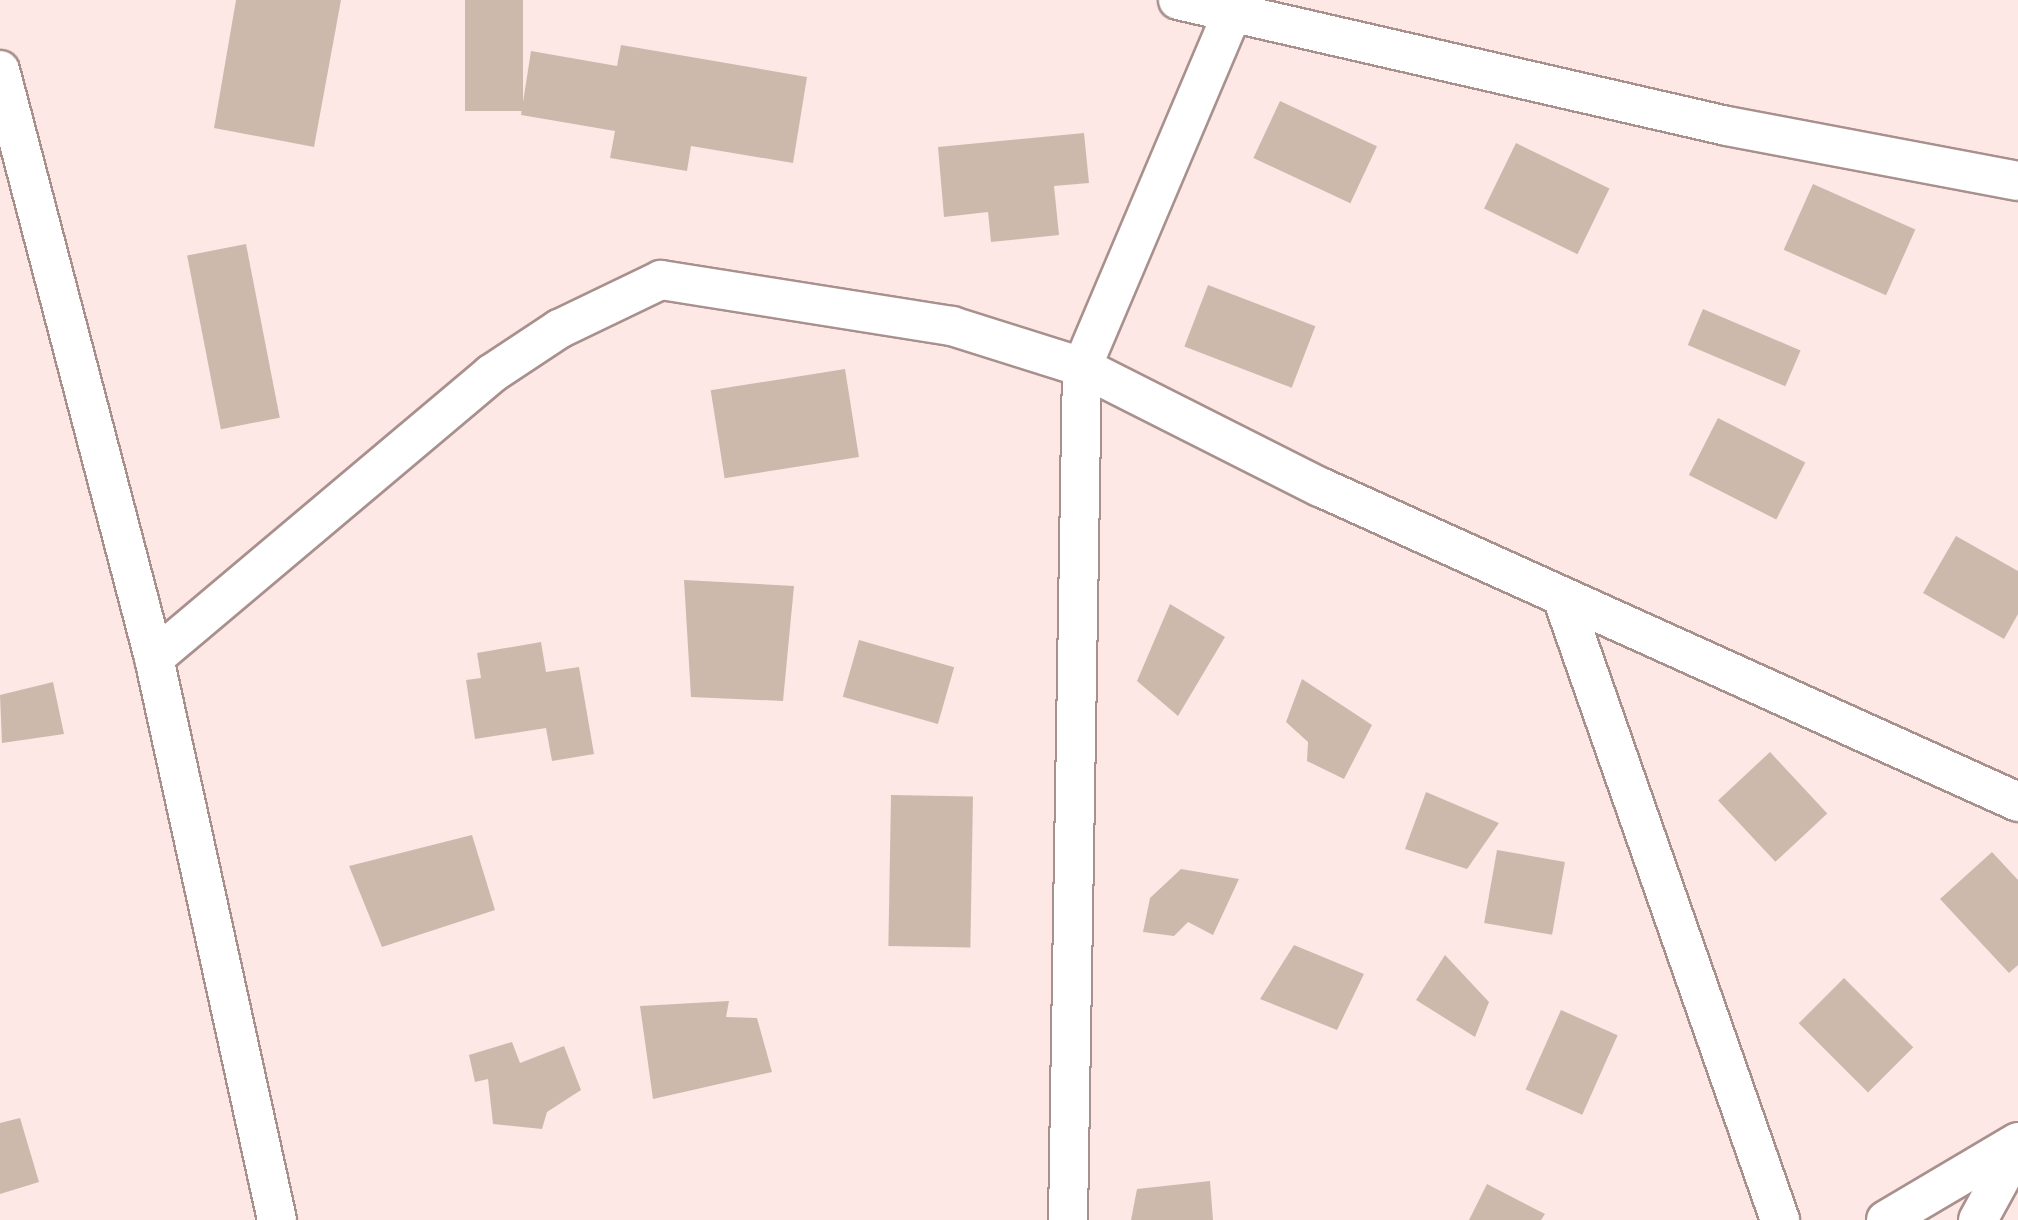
<!DOCTYPE html>
<style>
body{margin:0}
#map{position:relative;width:2018px;height:1220px;overflow:hidden;background:#fde8e5;font-family:"Libre Baskerville",serif}
div>[style]{position:absolute}
.building>*{inset:0;background:#cdb9ac;transform-origin:0 0}
.roads{filter:drop-shadow(2px 0 #a8908d) drop-shadow(-2px 0 #a8908d) drop-shadow(0 2px #a8908d) drop-shadow(0 -2px #a8908d)}
.street>*{height:38px;margin:-19px;padding:0 19px;transform-origin:19px;border-radius:19px;background:#fff}
.highway>*{height:38px;margin:-19px;padding:0 19px;transform-origin:19px;border-radius:19px;background:#fff}
span{translate:-50% -50%;white-space:nowrap;text-align:center;line-height:1.15;-webkit-text-stroke:6px #fde8e5;paint-order:stroke}
</style>
<div id="map">
<div class="building">
<i style="clip-path:polygon(236px 0,341px 0,314px 147px,214px 128px)"></i>
<i style="left:465px;top:0;width:58px;height:111px"></i>
<i style="clip-path:polygon(621px 45px,807px 77px,793px 163px,691px 146px,687px 171px,610px 158px,615px 131px,521px 115px,531px 51px,617px 66px)"></i>
<i style="left:1280px;top:101px;width:107px;height:63px;rotate:25deg"></i>
<i style="clip-path:polygon(1084px 133px,1089px 183px,1054px 186px,1059px 235px,991px 242px,988px 212px,944px 217px,938px 147px)"></i>
<i style="left:1516px;top:143px;width:104px;height:73px;rotate:26deg"></i>
<i style="left:1813px;top:184px;width:112px;height:72px;rotate:24deg"></i>
<i style="left:246px;top:244px;width:177px;height:60px;rotate:79deg"></i>
<i style="left:1208px;top:285px;width:115px;height:66px;rotate:21deg"></i>
<i style="left:1703px;top:309px;width:106px;height:39px;rotate:23deg"></i>
<i style="left:845px;top:369px;width:89px;height:136px;rotate:81deg"></i>
<i style="left:1718px;top:418px;width:98px;height:64px;rotate:27deg"></i>
<i style="clip-path:polygon(1956px 536px,2018px 571px,2018px 614px,2004px 639px,1923px 593px)"></i>
<i style="clip-path:polygon(684px 580px,794px 586px,783px 701px,691px 697px)"></i>
<i style="clip-path:polygon(1170px 604px,1225px 637px,1178px 716px,1137px 681px)"></i>
<i style="left:859px;top:640px;width:99px;height:59px;rotate:16deg"></i>
<i style="clip-path:polygon(541px 642px,546px 672px,579px 667px,594px 754px,552px 761px,546px 728px,475px 739px,466px 680px,481px 678px,477px 653px)"></i>
<i style="clip-path:polygon(1302px 679px,1372px 725px,1344px 779px,1307px 761px,1308px 742px,1286px 722px)"></i>
<i style="clip-path:polygon(53px 682px,64px 734px,2px 743px,0 695px)"></i>
<i style="left:1770px;top:752px;width:84px;height:71px;rotate:47deg"></i>
<i style="clip-path:polygon(1426px 792px,1499px 823px,1467px 869px,1405px 849px)"></i>
<i style="left:891px;top:795px;width:82px;height:151px;rotate:1deg"></i>
<i style="clip-path:polygon(472px 835px,495px 910px,382px 947px,349px 866px)"></i>
<i style="left:1497px;top:850px;width:69px;height:74px;rotate:10deg"></i>
<i style="clip-path:polygon(1992px 852px,2018px 880px,2018px 965px,2009px 973px,1940px 899px)"></i>
<i style="clip-path:polygon(1181px 869px,1239px 879px,1213px 935px,1188px 922px,1174px 936px,1143px 932px,1150px 898px)"></i>
<i style="clip-path:polygon(1294px 945px,1364px 974px,1337px 1030px,1260px 999px)"></i>
<i style="clip-path:polygon(1445px 955px,1489px 1002px,1475px 1037px,1416px 1000px)"></i>
<i style="left:1844px;top:978px;width:98px;height:64px;rotate:45deg"></i>
<i style="clip-path:polygon(729px 1001px,726px 1017px,757px 1018px,772px 1072px,653px 1099px,640px 1006px)"></i>
<i style="left:1561px;top:1010px;width:62px;height:87px;rotate:24deg"></i>
<i style="clip-path:polygon(512px 1042px,520px 1063px,564px 1046px,581px 1090px,547px 1112px,542px 1129px,493px 1124px,488px 1079px,475px 1082px,469px 1055px)"></i>
<i style="clip-path:polygon(20px 1118px,39px 1182px,0 1194px,0 1123px)"></i>
<i style="clip-path:polygon(1210px 1181px,1213px 1220px,1131px 1220px,1137px 1189px)"></i>
<i style="clip-path:polygon(1487px 1184px,1545px 1214px,1541px 1220px,1469px 1220px)"></i>
</div>
<div class="roads">
<div class="street">
<i style="left:1178px;top:0;width:563px;rotate:12.93deg"></i>
<i style="left:1727px;top:126px;width:296px;rotate:10.7deg"></i>
<i style="left:0;top:70px;width:608px;rotate:75.32deg"></i>
<i style="left:154px;top:658px;width:575px;rotate:77.65deg"></i>
<i style="left:1562px;top:597px;width:660px;rotate:70.71deg"></i>
<i style="left:154px;top:658px;width:441px;rotate:-40.1deg"></i>
<i style="left:491px;top:374px;width:82px;rotate:-33.5deg"></i>
<i style="left:559px;top:329px;width:113px;rotate:-25.7deg"></i>
<i style="left:661px;top:280px;width:295px;rotate:9deg"></i>
<i style="left:952px;top:326px;width:136px;rotate:17.5deg"></i>
<i style="left:1082px;top:367px;width:267px;rotate:26.8deg"></i>
<i style="left:1320px;top:487px;width:766px;rotate:24.29deg"></i>
<i style="left:1068px;top:1220px;width:853px;rotate:-89.06deg"></i>
<i style="left:1082px;top:367px;width:384px;rotate:-67deg"></i>
<i style="left:1886px;top:1220px;width:153px;rotate:-30.6deg"></i>
</div>
<div class="highway">
<i style="left:1978px;top:1220px;width:83px;rotate:-61.3deg"></i>
</div>
</div>
</div>
